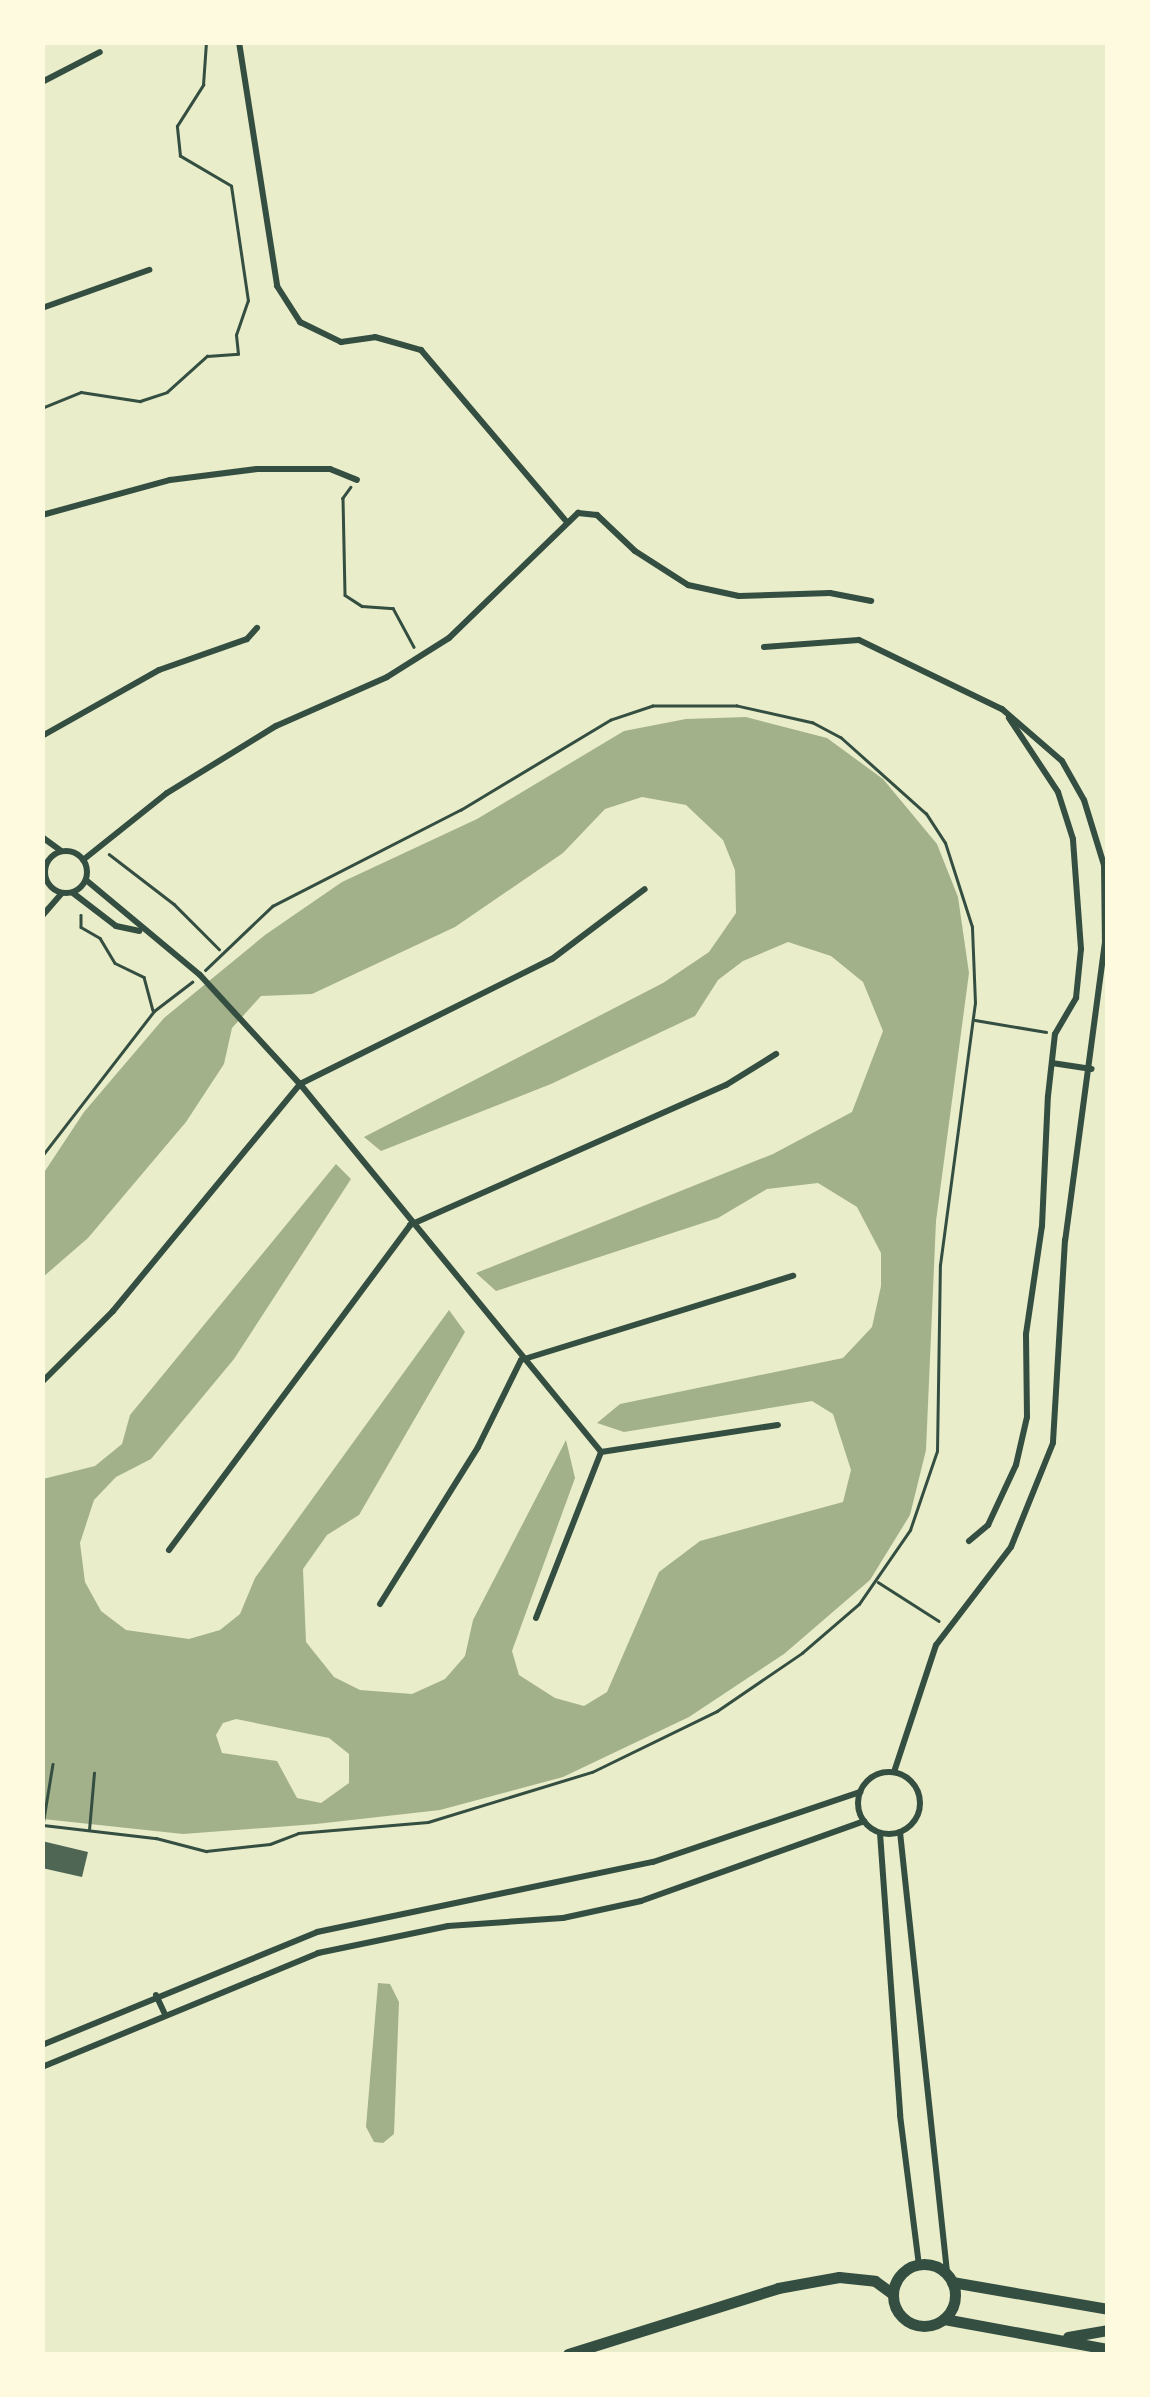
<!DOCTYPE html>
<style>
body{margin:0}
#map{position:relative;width:1150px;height:2397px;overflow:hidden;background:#e9edc9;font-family:"PT Sans",sans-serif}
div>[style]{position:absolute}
.water>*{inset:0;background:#a3b18a}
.building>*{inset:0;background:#4f6655}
.path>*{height:2.5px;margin:-1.25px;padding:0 1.25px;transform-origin:1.25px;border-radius:1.25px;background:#344e41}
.minor>*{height:6px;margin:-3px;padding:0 3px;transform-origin:3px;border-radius:3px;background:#344e41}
.minor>.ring{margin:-3px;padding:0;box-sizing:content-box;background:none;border:6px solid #344e41;border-radius:50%}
.primary>*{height:11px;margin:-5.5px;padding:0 5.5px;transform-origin:5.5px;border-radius:5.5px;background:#344e41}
.primary>.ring{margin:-5.5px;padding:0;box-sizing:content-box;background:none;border:11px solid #344e41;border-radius:50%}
span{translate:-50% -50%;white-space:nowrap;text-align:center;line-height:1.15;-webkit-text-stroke:10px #fefae0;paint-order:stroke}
.frame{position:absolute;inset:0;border:45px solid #fefae0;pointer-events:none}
</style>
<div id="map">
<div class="water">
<i style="clip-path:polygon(evenodd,746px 717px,827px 738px,883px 779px,937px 844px,958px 897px,969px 973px,936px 1221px,926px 1450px,910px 1515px,870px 1580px,784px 1654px,689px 1717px,563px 1777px,440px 1810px,316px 1824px,183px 1834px,43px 1819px,43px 1479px,95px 1466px,122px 1444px,130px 1415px,336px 1164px,351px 1179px,234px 1359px,151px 1459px,116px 1477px,94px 1500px,80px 1543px,85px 1582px,101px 1611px,126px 1630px,189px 1639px,220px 1630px,240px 1614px,255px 1578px,449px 1310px,465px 1332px,359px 1515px,327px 1535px,303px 1569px,306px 1642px,334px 1677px,360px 1690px,412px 1694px,445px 1679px,465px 1656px,473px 1620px,566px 1440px,575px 1478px,512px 1651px,519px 1675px,555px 1698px,584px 1706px,607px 1692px,659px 1572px,700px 1541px,843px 1502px,851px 1470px,833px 1414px,812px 1401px,624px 1432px,597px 1423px,620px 1404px,843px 1358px,872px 1327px,881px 1286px,881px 1253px,857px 1207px,818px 1183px,767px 1189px,718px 1218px,496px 1291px,476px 1273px,773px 1154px,852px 1112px,883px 1031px,863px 982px,831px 956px,788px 942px,743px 961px,718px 980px,695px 1016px,551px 1084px,381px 1151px,364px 1137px,663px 983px,709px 952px,736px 913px,735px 870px,723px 840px,686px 805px,642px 797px,605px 809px,563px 853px,455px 927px,312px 994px,261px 996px,232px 1028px,224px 1064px,186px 1122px,88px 1238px,43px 1277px,43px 1174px,84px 1112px,164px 1018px,265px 935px,342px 882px,477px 819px,624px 731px,686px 719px,746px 717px,236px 1719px,329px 1738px,349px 1754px,349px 1783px,321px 1803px,297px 1798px,277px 1761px,222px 1753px,216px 1735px,223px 1723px,236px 1719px)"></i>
<i style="clip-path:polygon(378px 1983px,390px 1984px,399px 2002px,394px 2134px,383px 2143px,374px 2142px,366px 2127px)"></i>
</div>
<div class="building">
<i style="clip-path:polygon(42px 1841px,88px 1852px,82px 1877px,42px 1868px)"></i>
</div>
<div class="path">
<i style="left:42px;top:408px;width:42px;rotate:-22.3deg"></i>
<i style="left:81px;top:392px;width:60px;rotate:8.7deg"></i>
<i style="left:140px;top:401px;width:28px;rotate:-18deg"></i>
<i style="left:167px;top:392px;width:54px;rotate:-42deg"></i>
<i style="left:207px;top:356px;width:31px;rotate:-4deg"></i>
<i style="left:238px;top:354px;width:19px;rotate:-96deg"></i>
<i style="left:236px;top:335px;width:36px;rotate:-71deg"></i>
<i style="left:248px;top:301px;width:116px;rotate:-98.4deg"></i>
<i style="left:231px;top:186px;width:59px;rotate:-149.5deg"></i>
<i style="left:180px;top:156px;width:30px;rotate:-96deg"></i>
<i style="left:177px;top:126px;width:49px;rotate:-57.6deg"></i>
<i style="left:203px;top:85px;width:43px;rotate:-86deg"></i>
<i style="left:351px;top:487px;width:14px;rotate:126deg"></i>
<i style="left:343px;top:498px;width:97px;rotate:88.8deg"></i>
<i style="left:345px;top:595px;width:20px;rotate:33deg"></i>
<i style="left:362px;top:606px;width:31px;rotate:4deg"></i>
<i style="left:393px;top:608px;width:44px;rotate:61.7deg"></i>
<i style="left:109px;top:854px;width:82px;rotate:37.6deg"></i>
<i style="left:174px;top:904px;width:64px;rotate:45deg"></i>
<i style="left:81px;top:915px;width:12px;rotate:90deg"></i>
<i style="left:81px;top:927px;width:22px;rotate:30deg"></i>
<i style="left:100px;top:938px;width:29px;rotate:59deg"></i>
<i style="left:115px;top:963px;width:32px;rotate:26deg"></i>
<i style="left:144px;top:977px;width:34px;rotate:75deg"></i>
<i style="left:975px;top:1020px;width:72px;rotate:9.6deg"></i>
<i style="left:42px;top:1156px;width:183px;rotate:-52.3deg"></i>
<i style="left:154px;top:1011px;width:48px;rotate:-37.3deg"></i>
<i style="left:878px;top:1582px;width:72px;rotate:32.6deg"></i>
<i style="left:53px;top:1764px;width:62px;rotate:99.3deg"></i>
<i style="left:43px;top:1825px;width:114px;rotate:6.6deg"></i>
<i style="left:156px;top:1838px;width:52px;rotate:14.6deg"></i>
<i style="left:206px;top:1851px;width:64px;rotate:-6.2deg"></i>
<i style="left:270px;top:1844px;width:30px;rotate:-21deg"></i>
<i style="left:298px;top:1833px;width:130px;rotate:-4.8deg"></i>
<i style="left:428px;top:1822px;width:171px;rotate:-17deg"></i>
<i style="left:592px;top:1772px;width:139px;rotate:-26deg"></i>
<i style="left:717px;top:1711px;width:103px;rotate:-34.3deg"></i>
<i style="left:802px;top:1653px;width:75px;rotate:-40.7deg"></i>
<i style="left:859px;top:1604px;width:90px;rotate:-55.4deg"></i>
<i style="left:910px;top:1530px;width:83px;rotate:-71.1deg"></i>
<i style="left:937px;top:1451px;width:186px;rotate:-89.1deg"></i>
<i style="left:940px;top:1265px;width:264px;rotate:-82.4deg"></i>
<i style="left:975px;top:1003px;width:76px;rotate:-92.3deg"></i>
<i style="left:972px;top:927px;width:88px;rotate:-107.8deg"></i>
<i style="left:945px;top:843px;width:35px;rotate:-123deg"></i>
<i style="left:926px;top:814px;width:114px;rotate:-138.2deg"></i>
<i style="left:841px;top:738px;width:32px;rotate:-152deg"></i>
<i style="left:813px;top:723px;width:78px;rotate:-167.4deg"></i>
<i style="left:737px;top:706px;width:84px;rotate:180deg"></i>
<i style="left:653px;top:706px;width:44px;rotate:161.6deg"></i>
<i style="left:611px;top:720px;width:175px;rotate:149deg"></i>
<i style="left:461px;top:810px;width:211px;rotate:152.9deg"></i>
<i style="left:273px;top:906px;width:93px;rotate:136.3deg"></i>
<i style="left:89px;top:1830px;width:57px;rotate:-85deg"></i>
</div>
<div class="minor">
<i style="left:239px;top:42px;width:247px;rotate:81.1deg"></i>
<i style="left:277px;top:286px;width:43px;rotate:57.4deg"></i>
<i style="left:300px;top:322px;width:46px;rotate:26deg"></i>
<i style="left:341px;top:342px;width:34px;rotate:-8deg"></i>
<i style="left:375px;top:337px;width:48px;rotate:15.8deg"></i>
<i style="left:421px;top:350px;width:223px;rotate:49.7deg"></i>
<i style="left:42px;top:82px;width:65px;rotate:-27.3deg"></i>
<i style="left:42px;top:308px;width:114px;rotate:-19.6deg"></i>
<i style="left:42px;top:515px;width:133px;rotate:-15.3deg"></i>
<i style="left:170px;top:480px;width:88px;rotate:-7.2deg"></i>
<i style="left:257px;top:469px;width:73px"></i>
<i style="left:330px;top:469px;width:29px;rotate:22deg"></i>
<i style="left:764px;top:647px;width:95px;rotate:-4.2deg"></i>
<i style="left:859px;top:640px;width:159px;rotate:25.8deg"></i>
<i style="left:1002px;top:709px;width:79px;rotate:40.9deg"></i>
<i style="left:1062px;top:761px;width:45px;rotate:60.6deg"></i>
<i style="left:1084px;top:800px;width:68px;rotate:72.9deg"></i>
<i style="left:1104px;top:865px;width:77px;rotate:89.3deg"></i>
<i style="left:1105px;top:942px;width:301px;rotate:97.6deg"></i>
<i style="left:1065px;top:1240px;width:203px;rotate:93.4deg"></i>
<i style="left:1053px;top:1443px;width:112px;rotate:112deg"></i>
<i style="left:1011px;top:1547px;width:123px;rotate:127.4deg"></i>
<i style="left:936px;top:1645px;width:134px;rotate:108.3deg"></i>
<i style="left:42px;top:736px;width:134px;rotate:-29.4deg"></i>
<i style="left:159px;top:670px;width:93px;rotate:-19.4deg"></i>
<i style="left:247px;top:639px;width:15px;rotate:-48deg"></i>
<i style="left:42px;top:837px;width:24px;rotate:36deg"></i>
<i class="ring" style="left:45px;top:851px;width:36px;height:36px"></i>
<i style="left:83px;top:860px;width:107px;rotate:-38.6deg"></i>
<i style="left:167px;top:793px;width:128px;rotate:-31.6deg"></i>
<i style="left:276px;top:726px;width:121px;rotate:-23.8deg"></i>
<i style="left:387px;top:677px;width:73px;rotate:-32.2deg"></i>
<i style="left:449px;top:638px;width:180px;rotate:-44.1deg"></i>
<i style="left:578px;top:513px;width:19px;rotate:6deg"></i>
<i style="left:597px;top:515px;width:52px;rotate:43.5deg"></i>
<i style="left:635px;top:551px;width:63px;rotate:32.7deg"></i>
<i style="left:688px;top:585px;width:52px;rotate:12.2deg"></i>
<i style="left:739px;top:596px;width:91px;rotate:-1.9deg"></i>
<i style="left:830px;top:593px;width:42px;rotate:11deg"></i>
<i style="left:86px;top:880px;width:148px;rotate:39.8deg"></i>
<i style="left:200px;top:975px;width:148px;rotate:47.5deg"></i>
<i style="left:300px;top:1084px;width:475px;rotate:50.7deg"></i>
<i style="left:73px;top:893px;width:54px;rotate:37.5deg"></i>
<i style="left:116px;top:926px;width:24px;rotate:12deg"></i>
<i style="left:42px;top:916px;width:30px;rotate:-49deg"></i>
<i style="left:1052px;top:1063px;width:40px;rotate:8.5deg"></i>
<i style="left:42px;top:1382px;width:100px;rotate:-45deg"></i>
<i style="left:113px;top:1311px;width:294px;rotate:-50.5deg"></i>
<i style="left:300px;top:1084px;width:281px;rotate:-26.4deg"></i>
<i style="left:552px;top:959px;width:116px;rotate:-37deg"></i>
<i style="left:969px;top:1541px;width:25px;rotate:-40deg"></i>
<i style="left:988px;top:1525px;width:66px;rotate:-65deg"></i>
<i style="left:1016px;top:1465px;width:49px;rotate:-77.1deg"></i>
<i style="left:1027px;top:1417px;width:83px;rotate:-90.7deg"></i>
<i style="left:1026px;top:1334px;width:109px;rotate:-81.6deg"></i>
<i style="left:1042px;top:1226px;width:130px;rotate:-87.4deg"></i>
<i style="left:1048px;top:1096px;width:62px;rotate:-83.6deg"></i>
<i style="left:1055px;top:1034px;width:42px;rotate:-59.7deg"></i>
<i style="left:1076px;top:998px;width:49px;rotate:-84.2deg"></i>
<i style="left:1081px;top:949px;width:110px;rotate:-94.2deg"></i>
<i style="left:1073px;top:839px;width:49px;rotate:-107.7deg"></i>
<i style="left:1058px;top:792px;width:89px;rotate:-123.5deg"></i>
<i style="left:169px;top:1550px;width:405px;rotate:-53.4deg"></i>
<i style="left:410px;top:1225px;width:346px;rotate:-23.9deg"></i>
<i style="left:726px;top:1085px;width:59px;rotate:-31.8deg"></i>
<i style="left:380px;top:1604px;width:185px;rotate:-58deg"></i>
<i style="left:478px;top:1447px;width:97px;rotate:-63.7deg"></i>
<i style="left:521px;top:1360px;width:285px;rotate:-17.2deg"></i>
<i style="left:536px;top:1618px;width:178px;rotate:-68.6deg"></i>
<i style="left:601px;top:1452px;width:179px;rotate:-8.7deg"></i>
<i class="ring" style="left:858px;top:1772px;width:56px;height:56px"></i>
<i style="left:900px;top:1832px;width:444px;rotate:83.9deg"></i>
<i style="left:880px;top:1833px;width:283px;rotate:85.9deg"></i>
<i style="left:900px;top:2115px;width:151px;rotate:82.8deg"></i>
<i style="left:156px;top:1995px;width:19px;rotate:65deg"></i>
<i style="left:42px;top:2045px;width:297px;rotate:-22.3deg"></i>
<i style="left:317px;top:1932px;width:343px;rotate:-11.8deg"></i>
<i style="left:653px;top:1862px;width:219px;rotate:-18.7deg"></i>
<i style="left:42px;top:2067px;width:299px;rotate:-22.4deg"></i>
<i style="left:318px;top:1953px;width:133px;rotate:-11.7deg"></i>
<i style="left:448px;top:1926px;width:115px;rotate:-4deg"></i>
<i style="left:563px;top:1918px;width:80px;rotate:-12.3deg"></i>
<i style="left:641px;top:1901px;width:237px;rotate:-19.7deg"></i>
</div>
<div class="primary">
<i class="ring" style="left:893px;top:2264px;width:51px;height:51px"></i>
<i style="left:952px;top:2282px;width:158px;rotate:9.8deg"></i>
<i style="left:944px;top:2319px;width:167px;rotate:10.4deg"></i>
<i style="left:1068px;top:2337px;width:41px;rotate:-9.9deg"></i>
<i style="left:568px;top:2354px;width:220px;rotate:-17.4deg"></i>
<i style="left:778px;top:2288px;width:62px;rotate:-10.2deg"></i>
<i style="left:839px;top:2277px;width:36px;rotate:6deg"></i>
<i style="left:875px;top:2281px;width:22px;rotate:36deg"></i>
</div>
<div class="frame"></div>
</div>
